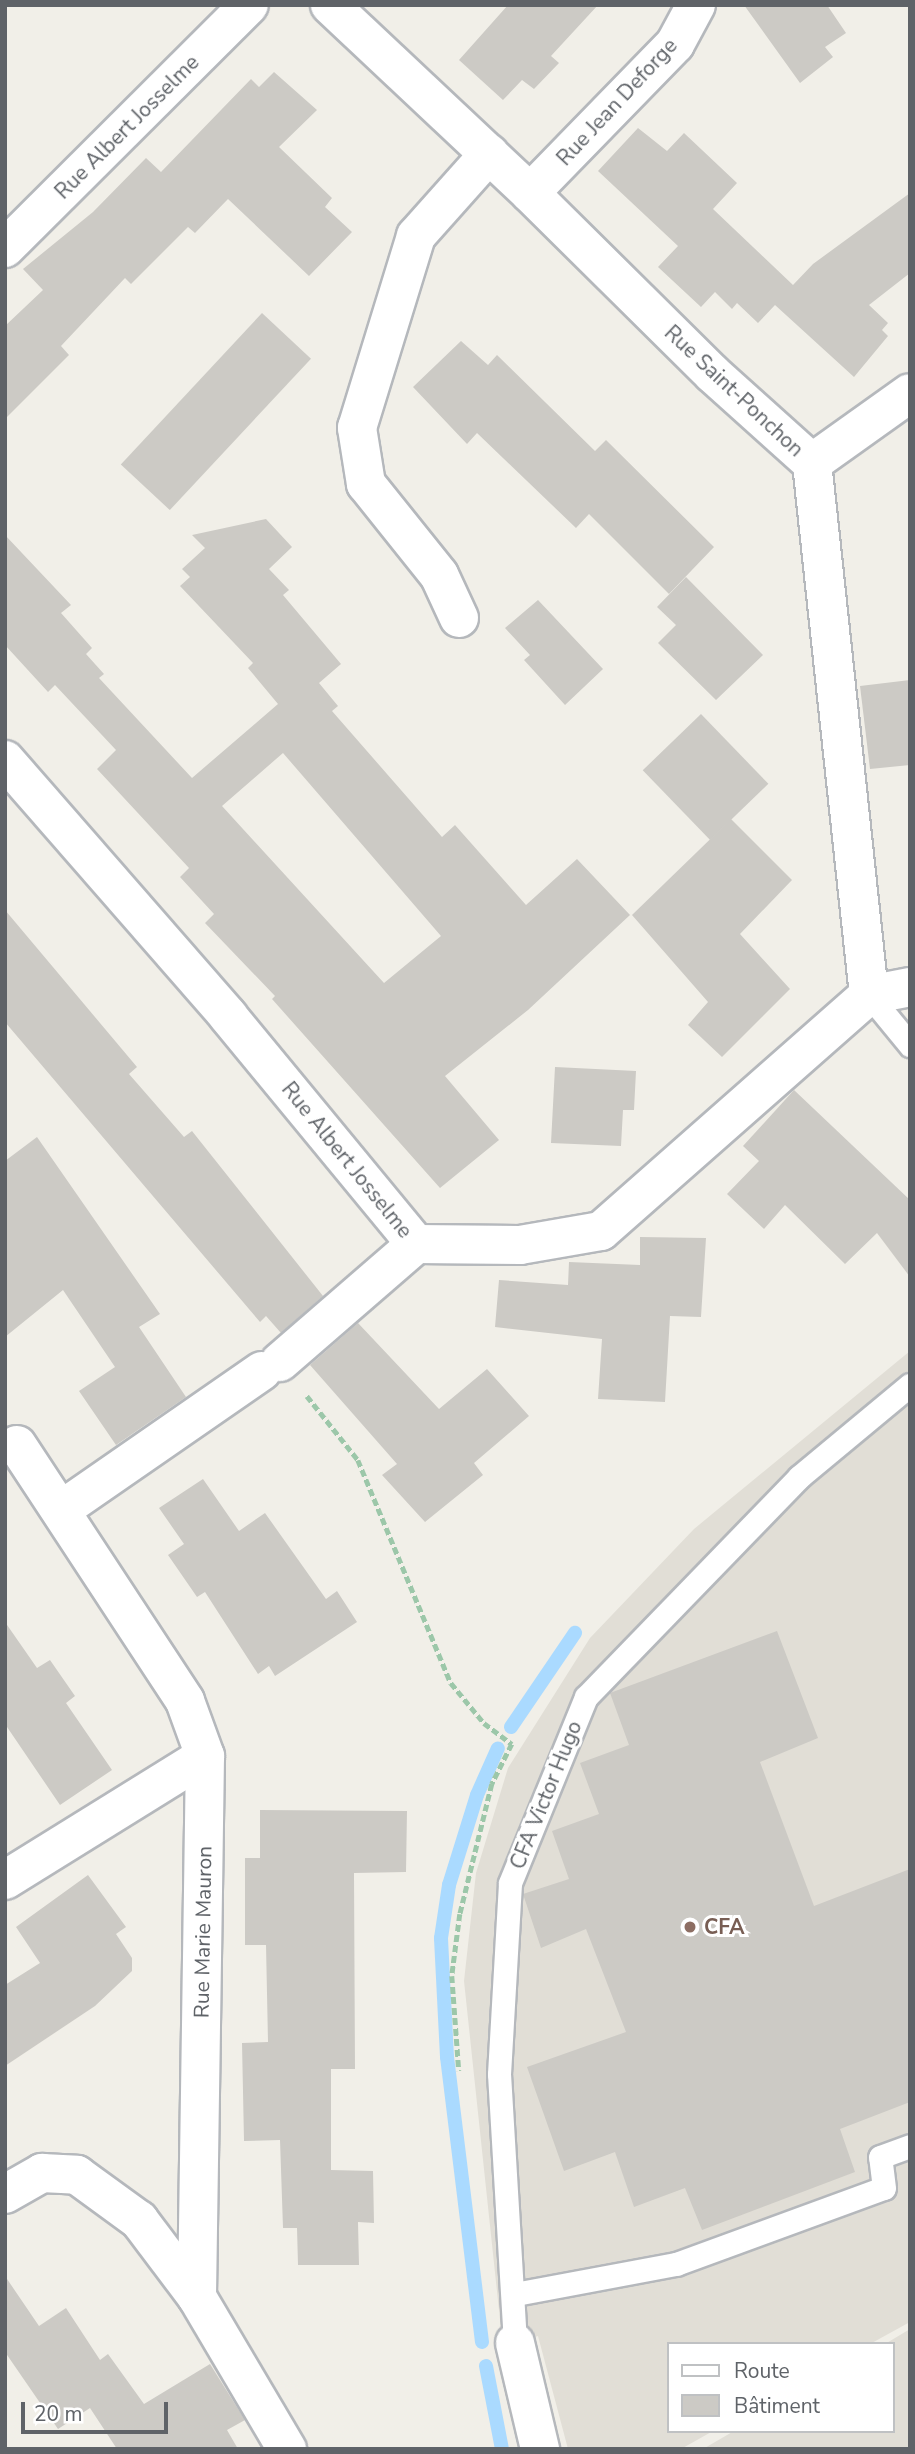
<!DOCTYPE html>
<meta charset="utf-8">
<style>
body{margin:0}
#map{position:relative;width:915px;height:2454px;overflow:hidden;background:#f1efe8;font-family:"Nunito Sans",sans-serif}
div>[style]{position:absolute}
.education>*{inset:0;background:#e1ded6}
.stream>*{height:14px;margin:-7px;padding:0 7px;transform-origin:7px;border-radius:7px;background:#aadaff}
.building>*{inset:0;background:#cccac5;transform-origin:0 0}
.path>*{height:4.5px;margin-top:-2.25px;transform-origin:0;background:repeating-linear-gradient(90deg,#9cc7a9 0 7px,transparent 0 10.5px)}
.roads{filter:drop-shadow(2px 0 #b5b8bc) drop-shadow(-2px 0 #b5b8bc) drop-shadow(0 2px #b5b8bc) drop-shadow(0 -2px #b5b8bc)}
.lane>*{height:23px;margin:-11.5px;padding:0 11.5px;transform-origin:11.5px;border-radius:11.5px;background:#fff}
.street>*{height:38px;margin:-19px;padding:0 19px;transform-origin:19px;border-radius:19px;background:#fff}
.dots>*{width:19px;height:19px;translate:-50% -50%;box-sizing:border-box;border:4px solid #fff;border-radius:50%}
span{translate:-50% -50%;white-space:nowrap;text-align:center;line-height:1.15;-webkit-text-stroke:6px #fff;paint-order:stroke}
.street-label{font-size:21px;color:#5f6368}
.education-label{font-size:21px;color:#785e54;font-weight:700}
.left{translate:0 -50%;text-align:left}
.frame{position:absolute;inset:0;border:7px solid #5f6368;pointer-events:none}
.legend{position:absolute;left:667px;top:2342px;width:228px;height:91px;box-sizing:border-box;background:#fff;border:2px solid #bfc1c3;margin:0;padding:9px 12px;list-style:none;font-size:21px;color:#5f6368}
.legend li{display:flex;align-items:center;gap:14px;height:35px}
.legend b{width:35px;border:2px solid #bfc1c3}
.scale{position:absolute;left:21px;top:2402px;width:147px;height:32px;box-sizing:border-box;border:4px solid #5f6368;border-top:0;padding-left:9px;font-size:21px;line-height:24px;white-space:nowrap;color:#5f6368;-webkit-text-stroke:5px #fff;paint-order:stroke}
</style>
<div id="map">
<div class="education">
<i style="clip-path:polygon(910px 1351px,910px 2322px,870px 2344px,668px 2344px,668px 2431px,713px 2431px,681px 2449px,568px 2449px,538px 2336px,503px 2348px,464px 1981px,476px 1873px,508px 1768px,590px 1638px,694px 1529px)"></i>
<i style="clip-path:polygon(910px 2329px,910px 2449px,703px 2449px,734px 2431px,892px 2431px,892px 2344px,885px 2344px)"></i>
</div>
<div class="stream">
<i style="left:511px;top:1727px;width:114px;rotate:-55.8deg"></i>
<i style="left:482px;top:2342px;width:287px;rotate:-97deg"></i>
<i style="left:447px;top:2057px;width:119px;rotate:-92.9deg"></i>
<i style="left:441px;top:1938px;width:54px;rotate:-81.4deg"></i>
<i style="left:449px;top:1885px;width:94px;rotate:-72.7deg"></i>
<i style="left:477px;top:1795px;width:51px;rotate:-65.9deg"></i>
<i style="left:486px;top:2366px;width:85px;rotate:79.1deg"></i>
</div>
<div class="building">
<i style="clip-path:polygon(508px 5px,598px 5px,551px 56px,559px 63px,534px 89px,522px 80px,503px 100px,459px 60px)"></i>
<i style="clip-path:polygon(744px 5px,827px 5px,846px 33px,825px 47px,833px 57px,800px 83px)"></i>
<i style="clip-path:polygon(274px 72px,317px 110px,279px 147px,332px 198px,325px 207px,352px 232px,309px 276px,228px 199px,195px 233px,188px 227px,131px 284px,125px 278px,61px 346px,69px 355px,5px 419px,5px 326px,43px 290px,23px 269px,93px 212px,146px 158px,161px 172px,251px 79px,259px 87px)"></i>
<i style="clip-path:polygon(638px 128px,667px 151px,684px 133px,737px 183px,713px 209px,793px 285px,813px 264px,910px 193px,910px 273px,869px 305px,888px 323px,882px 330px,888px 336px,854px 377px,775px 305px,758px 323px,737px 303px,732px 309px,715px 292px,701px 307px,658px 267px,678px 246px,598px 171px)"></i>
<i style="left:262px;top:313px;width:67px;height:207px;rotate:43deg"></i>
<i style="clip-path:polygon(461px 341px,488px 365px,497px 355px,595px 451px,606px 440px,714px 547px,669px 594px,589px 514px,576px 528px,477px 433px,467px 444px,413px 387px)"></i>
<i style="clip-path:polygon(evenodd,266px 519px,292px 547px,269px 569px,289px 590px,283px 595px,341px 664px,319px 683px,338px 706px,332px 711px,442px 837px,455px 825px,526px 905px,577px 859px,630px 915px,528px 1010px,445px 1076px,499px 1140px,440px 1188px,272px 999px,275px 996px,205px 923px,214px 914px,180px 877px,189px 868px,97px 769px,116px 750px,55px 685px,48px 692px,5px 645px,5px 535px,71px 605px,61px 613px,92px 648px,86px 654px,104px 674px,99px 678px,192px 778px,278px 704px,248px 668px,253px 663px,180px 586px,190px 577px,182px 569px,205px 548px,192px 535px,266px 519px,283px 753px,441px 936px,384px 983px,222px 806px,283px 753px)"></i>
<i style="clip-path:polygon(686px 577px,763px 655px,716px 700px,658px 643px,676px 625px,657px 607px)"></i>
<i style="clip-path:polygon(538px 600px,603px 669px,565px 705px,524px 660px,530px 655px,505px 628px)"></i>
<i style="clip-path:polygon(910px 680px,910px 765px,870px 769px,860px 686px)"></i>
<i style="left:701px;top:714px;width:97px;height:81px;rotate:46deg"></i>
<i style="clip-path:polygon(731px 819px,792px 880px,740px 934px,790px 989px,722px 1057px,688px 1025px,708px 1002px,632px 915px)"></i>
<i style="clip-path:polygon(5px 910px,137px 1067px,129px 1074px,184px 1137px,192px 1131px,323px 1296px,281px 1333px,266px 1316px,260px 1322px,5px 1022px)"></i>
<i style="clip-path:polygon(555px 1067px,636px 1071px,634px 1110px,623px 1110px,621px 1146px,551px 1143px)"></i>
<i style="clip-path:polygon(794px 1090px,910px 1200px,910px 1277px,877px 1233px,845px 1264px,785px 1205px,764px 1229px,727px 1194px,759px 1161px,743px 1146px)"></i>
<i style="clip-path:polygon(37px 1137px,160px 1314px,139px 1327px,186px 1397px,116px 1445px,79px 1391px,115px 1367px,63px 1290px,5px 1337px,5px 1161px)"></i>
<i style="clip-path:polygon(640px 1237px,706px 1238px,701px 1317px,670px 1316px,665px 1402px,598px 1399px,602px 1339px,495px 1327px,499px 1280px,568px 1285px,569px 1262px,640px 1265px)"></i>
<i style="clip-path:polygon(358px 1323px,439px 1409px,487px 1369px,529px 1416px,474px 1463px,483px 1475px,425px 1522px,382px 1475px,397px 1464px,310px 1365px)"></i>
<i style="clip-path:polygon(203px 1479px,239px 1531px,265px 1513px,326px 1599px,337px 1591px,357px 1622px,275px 1676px,269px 1666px,258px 1674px,205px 1592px,197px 1597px,168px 1555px,184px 1544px,159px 1508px)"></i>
<i style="clip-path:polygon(5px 1622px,37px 1668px,50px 1660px,75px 1696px,66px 1703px,112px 1770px,60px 1805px,5px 1724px)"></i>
<i style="clip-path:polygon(777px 1631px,818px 1738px,760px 1762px,814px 1906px,910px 1869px,910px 2102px,840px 2129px,855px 2172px,702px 2230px,685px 2188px,634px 2207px,615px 2152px,564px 2171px,527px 2067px,626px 2032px,586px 1929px,541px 1948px,523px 1894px,569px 1879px,552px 1831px,599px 1814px,580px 1763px,629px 1745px,610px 1693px)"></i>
<i style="clip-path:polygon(260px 1810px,407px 1811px,406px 1872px,354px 1873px,355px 2069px,331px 2069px,331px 2170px,373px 2171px,374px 2223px,358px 2222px,359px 2265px,298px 2265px,297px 2228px,283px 2228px,280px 2140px,244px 2141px,242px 2043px,268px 2042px,266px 1945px,245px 1945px,245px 1858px,260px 1858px)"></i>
<i style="clip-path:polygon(88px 1875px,126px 1927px,116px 1934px,132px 1958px,132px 1971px,95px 2006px,5px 2066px,5px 1985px,40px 1963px,16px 1927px)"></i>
<i style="clip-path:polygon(5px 2276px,39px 2326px,66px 2308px,100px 2360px,108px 2354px,144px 2404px,210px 2364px,245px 2420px,227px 2430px,238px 2449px,117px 2449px,90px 2408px,58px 2429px,5px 2352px)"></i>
</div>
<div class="path">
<i style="left:307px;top:1396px;width:82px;rotate:51.4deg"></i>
<i style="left:358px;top:1460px;width:242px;rotate:67.4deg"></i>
<i style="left:451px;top:1683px;width:52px;rotate:50.5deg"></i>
<i style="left:484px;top:1723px;width:35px;rotate:37deg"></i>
<i style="left:512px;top:1744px;width:45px;rotate:116.6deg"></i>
<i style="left:492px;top:1784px;width:134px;rotate:103.8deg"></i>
<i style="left:460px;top:1914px;width:63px;rotate:97.4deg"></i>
<i style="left:452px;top:1976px;width:95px;rotate:85.8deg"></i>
</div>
<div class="roads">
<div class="lane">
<i style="left:869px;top:995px;width:65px;rotate:50.6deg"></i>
<i style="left:515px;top:2294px;width:164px;rotate:-10.6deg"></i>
<i style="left:676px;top:2264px;width:221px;rotate:-20.1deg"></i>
<i style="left:884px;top:2188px;width:31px;rotate:-97deg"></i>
<i style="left:880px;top:2157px;width:32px;rotate:-20deg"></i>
<i style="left:515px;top:2343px;width:269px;rotate:-93.4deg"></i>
<i style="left:499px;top:2074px;width:191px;rotate:-86.7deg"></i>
<i style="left:510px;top:1883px;width:201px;rotate:-67.8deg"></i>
<i style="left:586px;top:1697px;width:306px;rotate:-45.9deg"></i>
<i style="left:799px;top:1477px;width:144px;rotate:-39.7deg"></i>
</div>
<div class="street">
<i style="left:330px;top:5px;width:274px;rotate:43.2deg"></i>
<i style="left:530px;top:193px;width:257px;rotate:44.7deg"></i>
<i style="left:713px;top:374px;width:133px;rotate:42deg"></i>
<i style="left:812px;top:463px;width:535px;rotate:83.88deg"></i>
<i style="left:530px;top:193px;width:208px;rotate:-45.8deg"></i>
<i style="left:675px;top:44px;width:44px;rotate:-61.7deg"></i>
<i style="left:5px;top:248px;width:344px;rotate:-44.9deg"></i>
<i style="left:812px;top:463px;width:120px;rotate:-35.5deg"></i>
<i style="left:459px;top:618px;width:47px;rotate:-114.9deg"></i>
<i style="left:439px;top:575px;width:117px;rotate:-128.7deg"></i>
<i style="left:366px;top:484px;width:57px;rotate:-99.1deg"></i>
<i style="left:357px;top:428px;width:201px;rotate:-72.9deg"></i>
<i style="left:416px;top:236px;width:110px;rotate:-48.3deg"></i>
<i style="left:5px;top:760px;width:340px;rotate:48.9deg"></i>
<i style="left:228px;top:1016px;width:296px;rotate:50.5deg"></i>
<i style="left:416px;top:1244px;width:104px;rotate:0.6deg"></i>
<i style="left:520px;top:1245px;width:82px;rotate:-9.8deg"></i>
<i style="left:601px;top:1231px;width:357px;rotate:-41.4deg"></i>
<i style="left:869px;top:995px;width:42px;rotate:-11deg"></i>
<i style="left:280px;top:1362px;width:180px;rotate:-40.9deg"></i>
<i style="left:17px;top:1445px;width:306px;rotate:56.7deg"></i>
<i style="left:185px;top:1701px;width:59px;rotate:70deg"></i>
<i style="left:205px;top:1756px;width:541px;rotate:90.85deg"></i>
<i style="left:197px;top:2297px;width:177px;rotate:59.4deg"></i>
<i style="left:61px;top:1510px;width:244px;rotate:-34.7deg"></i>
<i style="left:5px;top:1880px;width:235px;rotate:-31.8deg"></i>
<i style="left:5px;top:2194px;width:43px;rotate:-29.6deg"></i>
<i style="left:42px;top:2173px;width:35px;rotate:3deg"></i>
<i style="left:77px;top:2175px;width:77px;rotate:36deg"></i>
<i style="left:139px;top:2220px;width:96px;rotate:53deg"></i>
<i style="left:515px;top:2343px;width:109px;rotate:76.7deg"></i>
</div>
</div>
<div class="dots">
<i style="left:690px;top:1927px;background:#8d6e63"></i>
</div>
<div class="street-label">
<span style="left:617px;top:102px;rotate:-47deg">Rue Jean Deforge</span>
<span style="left:127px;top:127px;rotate:-45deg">Rue Albert Josselme</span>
<span style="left:734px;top:391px;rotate:43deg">Rue Saint-Ponchon</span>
<span style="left:347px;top:1160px;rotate:51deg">Rue Albert Josselme</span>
<span style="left:546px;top:1795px;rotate:-68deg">CFA Victor Hugo</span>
<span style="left:203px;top:1932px;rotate:-89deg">Rue Marie Mauron</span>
</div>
<div class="education-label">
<span class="left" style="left:704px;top:1927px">CFA</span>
</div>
<div class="frame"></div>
<ul class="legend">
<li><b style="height:9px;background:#fff"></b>Route</li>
<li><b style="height:19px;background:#cccac5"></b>Bâtiment</li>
</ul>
<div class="scale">20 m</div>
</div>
